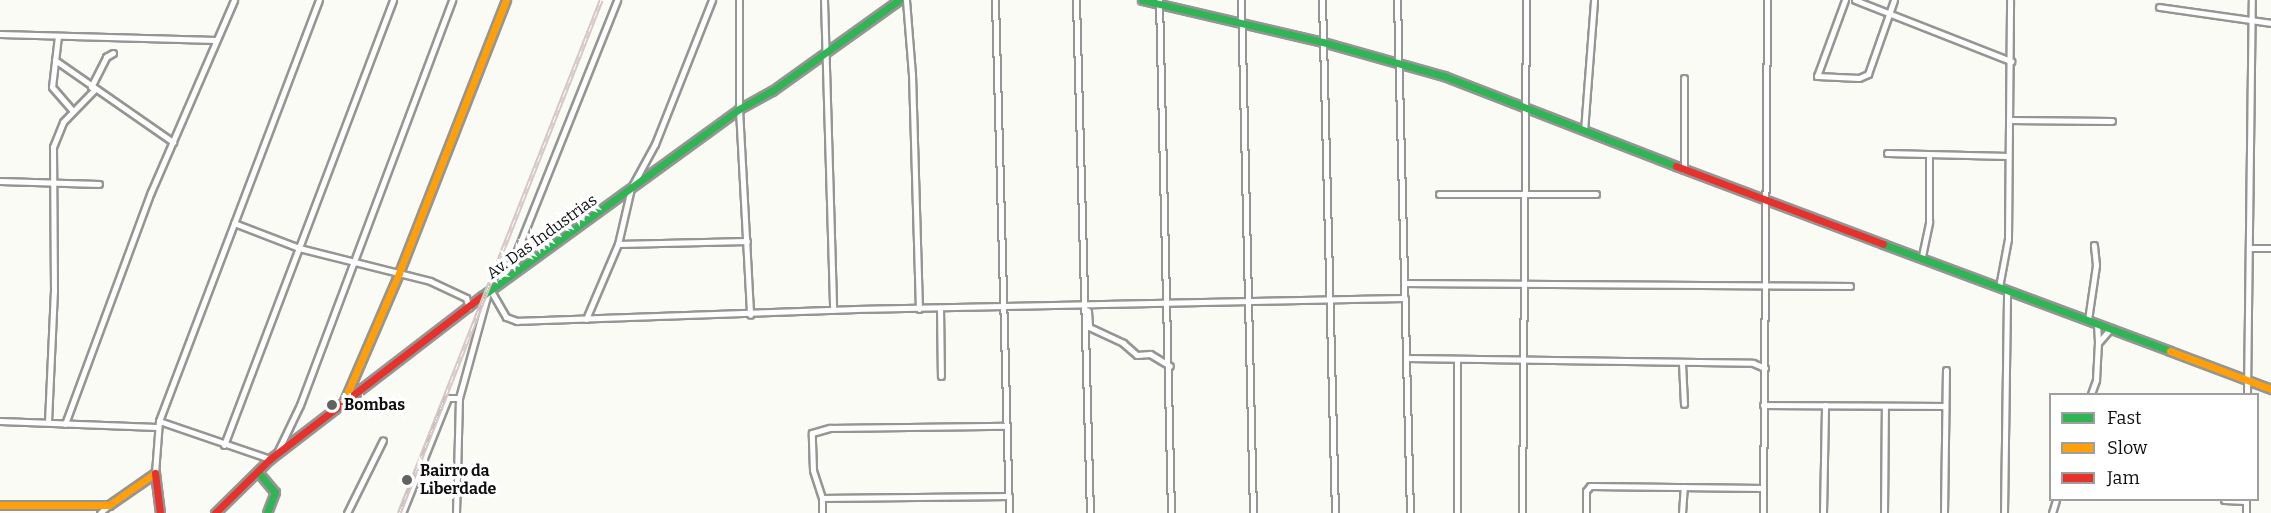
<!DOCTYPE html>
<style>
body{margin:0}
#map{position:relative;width:2271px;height:513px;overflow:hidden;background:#fbfbf5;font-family:Bitter,serif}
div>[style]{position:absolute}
.roads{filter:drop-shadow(2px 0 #959593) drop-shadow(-2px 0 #959593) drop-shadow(0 2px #959593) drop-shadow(0 -2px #959593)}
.street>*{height:5px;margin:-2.5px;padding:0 2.5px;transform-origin:2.5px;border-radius:2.5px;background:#fefefe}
.fast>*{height:7px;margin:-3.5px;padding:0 3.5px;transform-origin:3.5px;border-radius:3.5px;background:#30b455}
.slow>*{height:7px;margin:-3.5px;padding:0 3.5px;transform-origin:3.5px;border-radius:3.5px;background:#ff9f0a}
.jam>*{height:7px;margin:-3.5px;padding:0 3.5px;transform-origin:3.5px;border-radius:3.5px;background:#e5322d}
.rail>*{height:4.5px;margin-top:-2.25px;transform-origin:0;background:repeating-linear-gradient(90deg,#fff 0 7px,#d6c8c6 0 14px);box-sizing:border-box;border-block:2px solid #d6c8c6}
.dots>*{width:16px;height:16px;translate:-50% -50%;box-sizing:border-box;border:3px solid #fff;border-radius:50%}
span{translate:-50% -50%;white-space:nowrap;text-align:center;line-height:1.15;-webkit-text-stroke:6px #fff;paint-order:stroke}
.street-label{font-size:16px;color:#0f0f0f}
.poi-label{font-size:16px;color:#0f0f0f;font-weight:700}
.left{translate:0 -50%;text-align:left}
.legend{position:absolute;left:2049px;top:393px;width:210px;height:108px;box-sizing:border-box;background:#fff;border:2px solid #9f9f9f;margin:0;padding:8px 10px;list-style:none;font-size:18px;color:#0f0f0f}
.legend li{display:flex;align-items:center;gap:12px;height:30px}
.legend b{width:30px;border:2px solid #9f9f9f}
</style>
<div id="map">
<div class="roads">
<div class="street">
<i style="left:739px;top:0;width:109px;rotate:90deg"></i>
<i style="left:739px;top:109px;width:206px;rotate:86.9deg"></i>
<i style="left:824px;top:0;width:310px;rotate:88.3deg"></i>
<i style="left:906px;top:0;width:74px;rotate:85.4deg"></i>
<i style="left:912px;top:74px;width:235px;rotate:88.3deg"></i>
<i style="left:995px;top:0;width:513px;rotate:88.44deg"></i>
<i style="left:1076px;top:0;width:513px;rotate:88.44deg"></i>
<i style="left:1159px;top:0;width:513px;rotate:88.66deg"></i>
<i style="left:1241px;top:0;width:513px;rotate:88.66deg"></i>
<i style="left:1322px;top:0;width:513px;rotate:88.55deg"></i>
<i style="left:1397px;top:0;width:513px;rotate:88.55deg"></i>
<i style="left:1845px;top:0;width:81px;rotate:110.2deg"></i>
<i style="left:1817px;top:76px;width:42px;rotate:2.7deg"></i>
<i style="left:1859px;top:78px;width:10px;rotate:-24deg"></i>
<i style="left:1868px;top:74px;width:78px;rotate:-70.6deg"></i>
<i style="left:1855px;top:0;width:168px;rotate:21.4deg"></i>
<i style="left:2159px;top:7px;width:113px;rotate:8.1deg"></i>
<i style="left:0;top:34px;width:216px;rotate:1.6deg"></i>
<i style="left:58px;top:36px;width:51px;rotate:96.7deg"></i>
<i style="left:52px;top:87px;width:32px;rotate:49deg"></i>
<i style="left:55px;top:60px;width:144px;rotate:34.8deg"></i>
<i style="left:1684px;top:78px;width:92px;rotate:90deg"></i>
<i style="left:91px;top:87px;width:34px;rotate:-63deg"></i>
<i style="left:106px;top:57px;width:8px;rotate:-30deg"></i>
<i style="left:2009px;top:120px;width:103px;rotate:0.6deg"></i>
<i style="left:1584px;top:131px;width:131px;rotate:-85.6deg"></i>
<i style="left:1887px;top:153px;width:121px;rotate:1.4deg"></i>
<i style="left:0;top:181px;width:99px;rotate:1.7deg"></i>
<i style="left:1439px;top:194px;width:157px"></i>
<i style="left:234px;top:223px;width:70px;rotate:21deg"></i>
<i style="left:299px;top:248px;width:135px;rotate:14.1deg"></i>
<i style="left:430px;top:281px;width:40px;rotate:25deg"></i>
<i style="left:466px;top:298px;width:10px;rotate:73deg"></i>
<i style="left:618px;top:244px;width:129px;rotate:-1.3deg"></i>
<i style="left:2249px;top:248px;width:22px"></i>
<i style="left:1922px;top:256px;width:35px;rotate:-78deg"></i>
<i style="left:1929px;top:222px;width:67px;rotate:-90deg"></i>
<i style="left:500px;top:281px;width:27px;rotate:-59deg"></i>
<i style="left:514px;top:258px;width:278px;rotate:-68.2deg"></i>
<i style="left:1405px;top:283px;width:445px;rotate:0.4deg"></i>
<i style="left:1999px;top:287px;width:49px;rotate:-79.4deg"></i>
<i style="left:2008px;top:239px;width:239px;rotate:-89.5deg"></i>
<i style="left:491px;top:291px;width:30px;rotate:60deg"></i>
<i style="left:506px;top:317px;width:12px;rotate:20deg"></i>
<i style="left:517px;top:321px;width:338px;rotate:-2deg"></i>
<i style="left:855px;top:309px;width:550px;rotate:-1.15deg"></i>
<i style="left:940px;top:308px;width:68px;rotate:89.2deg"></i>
<i style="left:1084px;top:309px;width:4px;rotate:27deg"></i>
<i style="left:1088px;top:311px;width:16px;rotate:86deg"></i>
<i style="left:1089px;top:327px;width:38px;rotate:25deg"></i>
<i style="left:1123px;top:343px;width:18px;rotate:41deg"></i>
<i style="left:1137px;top:355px;width:13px;rotate:-4deg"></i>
<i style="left:1150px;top:354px;width:23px;rotate:31deg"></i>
<i style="left:586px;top:319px;width:82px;rotate:-66.9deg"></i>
<i style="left:618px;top:244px;width:57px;rotate:-76.9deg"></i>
<i style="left:631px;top:188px;width:50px;rotate:-61.4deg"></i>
<i style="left:655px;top:144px;width:155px;rotate:-68.4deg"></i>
<i style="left:2088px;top:320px;width:56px;rotate:-81.7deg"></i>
<i style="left:2096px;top:265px;width:20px;rotate:-96deg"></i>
<i style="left:2097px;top:323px;width:20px;rotate:87deg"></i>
<i style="left:1407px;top:358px;width:346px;rotate:0.8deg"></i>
<i style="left:1753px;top:363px;width:13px;rotate:23deg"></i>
<i style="left:1457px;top:359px;width:154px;rotate:90deg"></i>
<i style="left:1682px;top:363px;width:41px;rotate:87.2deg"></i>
<i style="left:2091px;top:394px;width:15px;rotate:-70deg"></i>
<i style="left:2096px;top:380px;width:37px;rotate:-87deg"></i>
<i style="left:2098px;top:343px;width:20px;rotate:-49deg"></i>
<i style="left:2247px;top:394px;width:394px;rotate:-89.3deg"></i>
<i style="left:1763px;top:405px;width:182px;rotate:0.3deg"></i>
<i style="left:0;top:421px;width:157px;rotate:2.2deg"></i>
<i style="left:159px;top:421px;width:117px;rotate:18.9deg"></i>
<i style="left:48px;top:422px;width:131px;rotate:-87.4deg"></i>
<i style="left:54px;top:291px;width:144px;rotate:-90.4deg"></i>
<i style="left:53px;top:147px;width:27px;rotate:-68deg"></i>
<i style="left:63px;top:122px;width:45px;rotate:-45.9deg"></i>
<i style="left:65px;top:424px;width:247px;rotate:-69.7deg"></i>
<i style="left:151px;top:192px;width:209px;rotate:-66.6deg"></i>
<i style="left:224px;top:445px;width:476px;rotate:-69.2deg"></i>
<i style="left:277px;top:453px;width:53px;rotate:-64.4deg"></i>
<i style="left:300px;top:405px;width:433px;rotate:-69.4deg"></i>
<i style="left:155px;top:473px;width:52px;rotate:-85.6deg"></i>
<i style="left:159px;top:421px;width:450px;rotate:-69.2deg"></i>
<i style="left:822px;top:498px;width:29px;rotate:-108deg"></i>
<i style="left:813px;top:470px;width:37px;rotate:-92deg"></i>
<i style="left:812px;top:433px;width:19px;rotate:-16deg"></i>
<i style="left:830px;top:428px;width:176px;rotate:-0.7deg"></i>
<i style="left:2224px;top:500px;width:21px;rotate:3deg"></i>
<i style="left:2246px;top:500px;width:13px;rotate:90deg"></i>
<i style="left:100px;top:513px;width:12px;rotate:-42deg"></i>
<i style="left:347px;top:513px;width:81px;rotate:-63.7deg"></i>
<i style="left:402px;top:513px;width:124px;rotate:-68.2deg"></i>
<i style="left:448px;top:398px;width:11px"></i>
<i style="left:456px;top:513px;width:115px;rotate:-88.5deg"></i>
<i style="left:459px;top:398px;width:109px;rotate:-74.6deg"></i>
<i style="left:822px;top:513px;width:15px;rotate:-90deg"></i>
<i style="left:822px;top:498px;width:187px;rotate:-0.6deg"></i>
<i style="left:1522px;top:513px;width:513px;rotate:-89.55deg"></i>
<i style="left:1586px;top:513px;width:22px;rotate:-90deg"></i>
<i style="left:1586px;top:491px;width:6px;rotate:-51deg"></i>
<i style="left:1590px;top:486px;width:173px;rotate:0.7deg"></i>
<i style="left:1682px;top:513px;width:26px;rotate:-86deg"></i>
<i style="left:1763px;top:513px;width:513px;rotate:-89.55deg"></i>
<i style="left:1823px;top:513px;width:108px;rotate:-88.9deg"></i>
<i style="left:1884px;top:513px;width:107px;rotate:-89.5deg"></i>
<i style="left:1944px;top:513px;width:143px;rotate:-89.2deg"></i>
<i style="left:2004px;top:513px;width:223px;rotate:-89.2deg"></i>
<i style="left:2052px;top:513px;width:14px;rotate:-73deg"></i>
</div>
<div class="fast">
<i style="left:1142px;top:0;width:186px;rotate:13.1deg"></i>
<i style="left:1323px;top:42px;width:126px;rotate:15.7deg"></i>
<i style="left:1444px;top:76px;width:249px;rotate:21.2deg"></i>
<i style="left:1883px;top:244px;width:306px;rotate:20.4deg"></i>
<i style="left:482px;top:296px;width:318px;rotate:-36deg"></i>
<i style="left:739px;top:109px;width:38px;rotate:-29deg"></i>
<i style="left:772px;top:91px;width:156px;rotate:-35.6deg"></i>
<i style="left:258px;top:472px;width:26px;rotate:50deg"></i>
<i style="left:275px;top:492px;width:22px;rotate:111deg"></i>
</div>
<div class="slow">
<i style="left:2170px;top:351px;width:108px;rotate:20.6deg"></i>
<i style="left:344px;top:401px;width:139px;rotate:-66.7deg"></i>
<i style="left:399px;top:273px;width:293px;rotate:-68.6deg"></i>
<i style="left:0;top:505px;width:109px"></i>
<i style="left:109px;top:505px;width:56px;rotate:-34.8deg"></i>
</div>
<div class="jam">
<i style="left:1676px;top:166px;width:221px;rotate:20.6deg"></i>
<i style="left:155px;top:473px;width:40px;rotate:82.9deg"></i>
<i style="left:215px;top:513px;width:77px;rotate:-44.5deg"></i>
<i style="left:270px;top:459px;width:267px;rotate:-37.6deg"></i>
</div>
</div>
<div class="rail">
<i style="left:399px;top:513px;width:551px;rotate:-68.51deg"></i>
</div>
<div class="dots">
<i style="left:332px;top:405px;background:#626260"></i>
<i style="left:407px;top:480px;background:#626260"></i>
</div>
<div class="street-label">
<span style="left:542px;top:237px;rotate:-36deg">Av. Das Industrias</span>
</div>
<div class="poi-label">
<span class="left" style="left:344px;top:405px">Bombas</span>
<span class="left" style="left:420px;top:480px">Bairro da<br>Liberdade</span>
</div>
<ul class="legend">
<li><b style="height:8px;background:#30b455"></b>Fast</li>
<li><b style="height:8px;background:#ff9f0a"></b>Slow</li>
<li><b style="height:8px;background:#e5322d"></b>Jam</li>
</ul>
</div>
